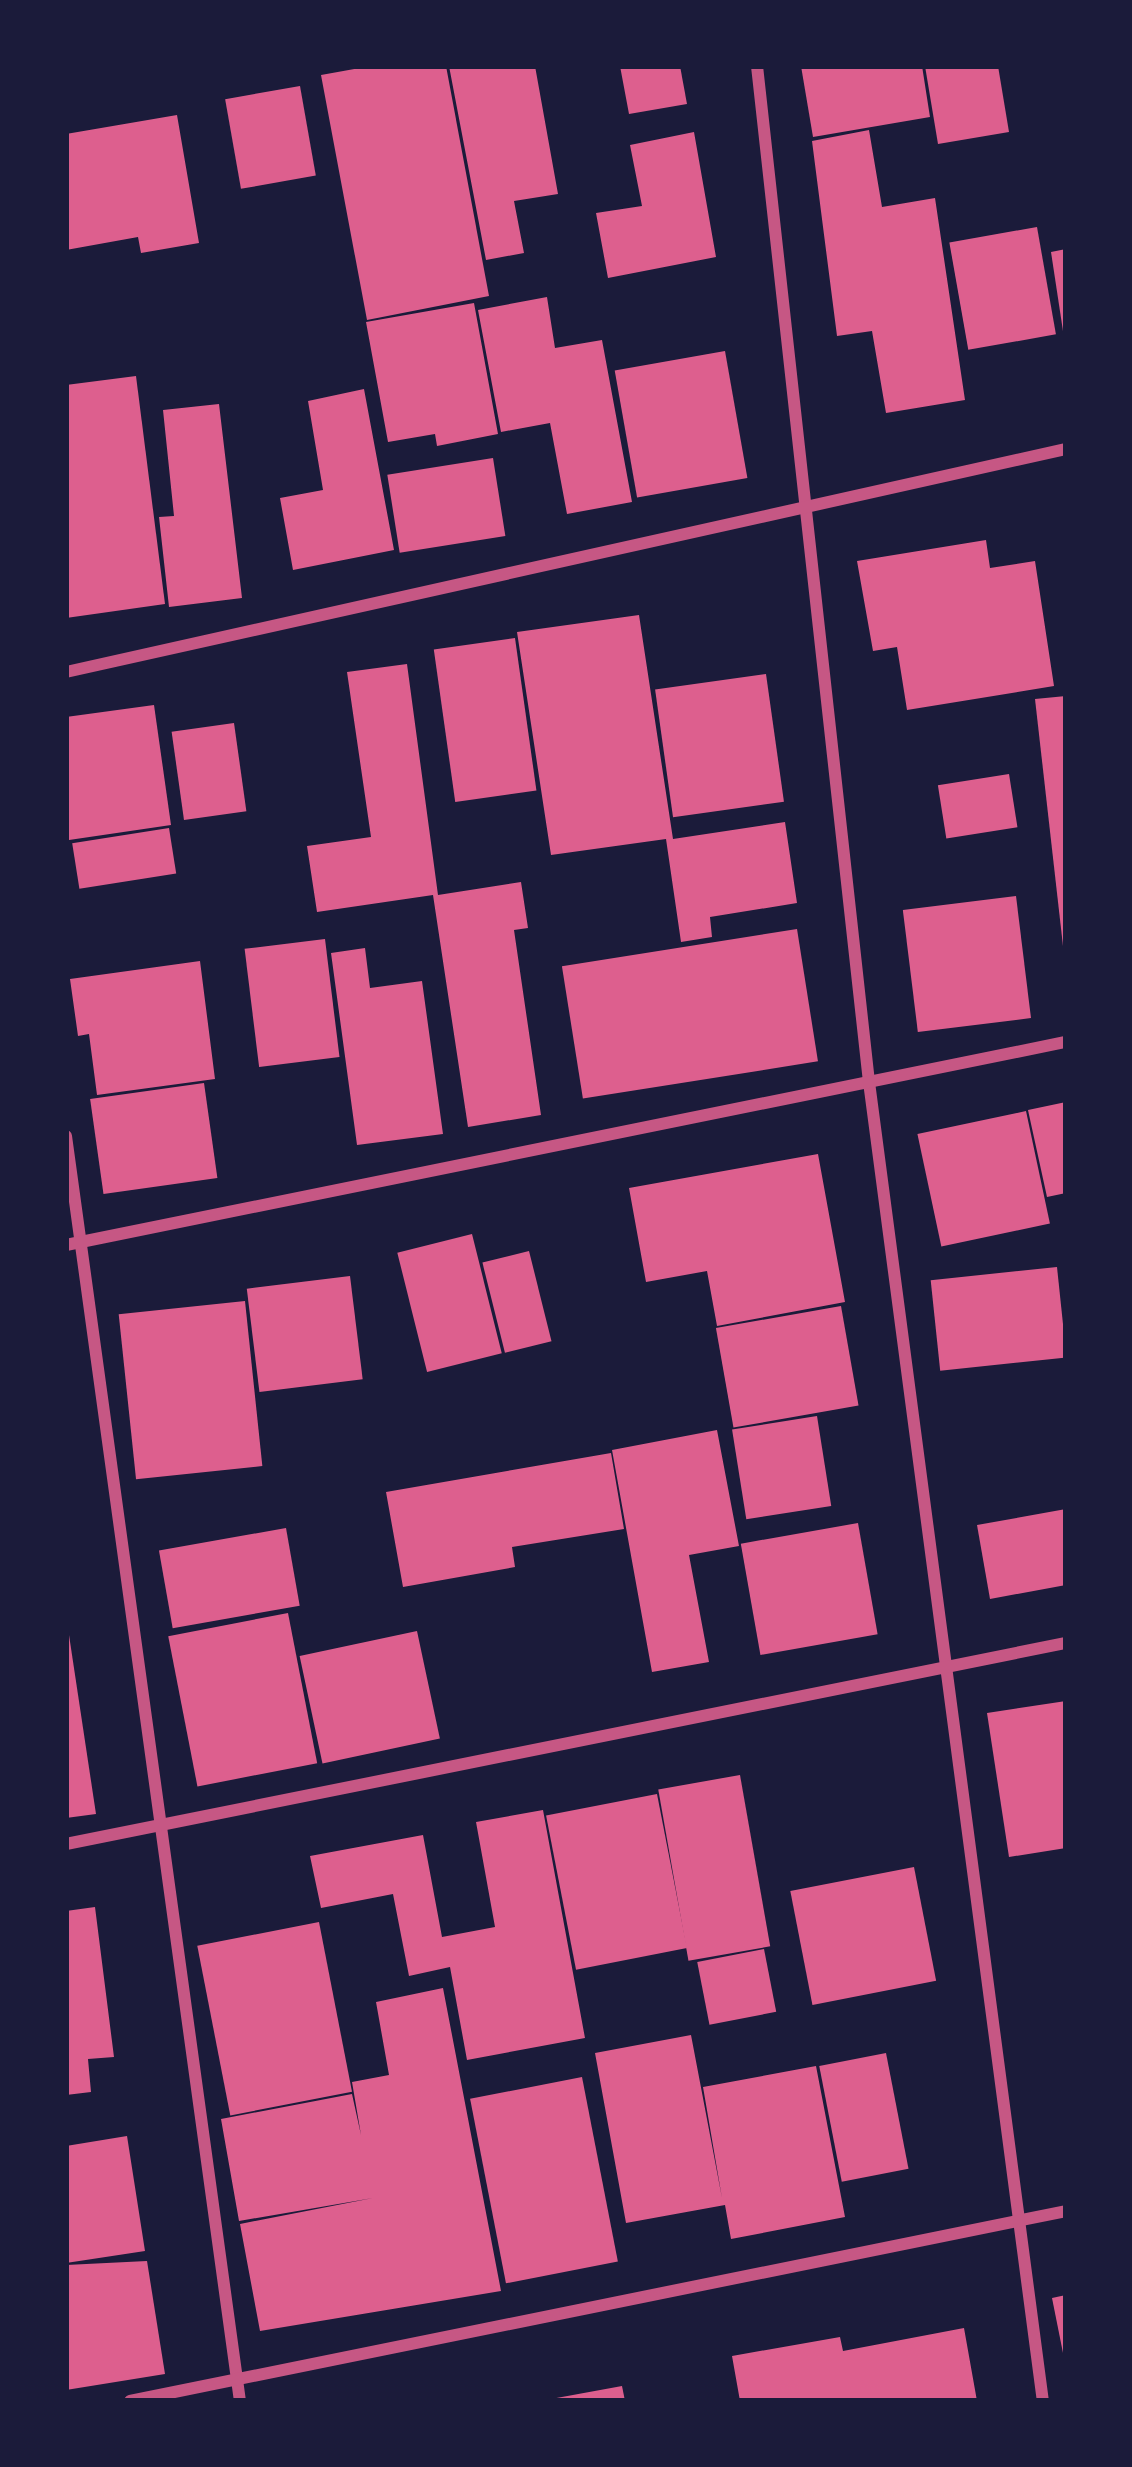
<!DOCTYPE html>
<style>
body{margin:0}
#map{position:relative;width:1132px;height:2467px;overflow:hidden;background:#1b1b3a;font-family:"Open Sans",sans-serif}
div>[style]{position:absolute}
.building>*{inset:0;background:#dd5f8e;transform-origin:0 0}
.minor>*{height:12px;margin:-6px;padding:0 6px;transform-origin:6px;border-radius:6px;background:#c65784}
span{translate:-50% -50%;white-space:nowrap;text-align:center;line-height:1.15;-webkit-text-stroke:9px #1b1b3a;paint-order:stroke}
.frame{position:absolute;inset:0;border:69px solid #1b1b3a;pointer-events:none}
</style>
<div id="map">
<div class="building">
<i style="clip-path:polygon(371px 66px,446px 66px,489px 296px,367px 320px,321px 75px)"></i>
<i style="clip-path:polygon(449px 66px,535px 66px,558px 194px,514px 201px,524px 253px,486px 260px)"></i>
<i style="clip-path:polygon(620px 66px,680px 66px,687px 104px,629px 114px)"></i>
<i style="clip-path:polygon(801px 66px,922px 66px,930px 117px,813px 137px)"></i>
<i style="clip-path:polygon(925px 66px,998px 66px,1009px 132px,938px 144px)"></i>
<i style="left:300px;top:86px;width:91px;height:76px;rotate:80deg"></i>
<i style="clip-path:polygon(177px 115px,199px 243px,141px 253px,138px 237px,66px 250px,66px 134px)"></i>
<i style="clip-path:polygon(869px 130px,882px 207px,935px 198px,965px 400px,886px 413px,872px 331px,837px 336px,812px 141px)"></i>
<i style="clip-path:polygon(694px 132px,716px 257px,608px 278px,596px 213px,642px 206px,630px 145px)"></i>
<i style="left:1037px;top:227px;width:109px;height:89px;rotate:80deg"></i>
<i style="clip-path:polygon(1066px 249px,1066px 330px,1063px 331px,1051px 252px)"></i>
<i style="clip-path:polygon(547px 297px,555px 348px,602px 340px,632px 502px,567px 514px,550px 423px,501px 432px,478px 310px)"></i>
<i style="clip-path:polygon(474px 303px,498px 434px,437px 446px,435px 434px,388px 442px,366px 322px)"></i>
<i style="left:725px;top:351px;width:129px;height:112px;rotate:80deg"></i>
<i style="clip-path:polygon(136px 376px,165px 604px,66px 618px,66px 385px)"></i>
<i style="clip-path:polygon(364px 389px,394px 550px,293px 570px,280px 498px,323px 490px,308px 401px)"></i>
<i style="clip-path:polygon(219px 404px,242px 598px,169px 607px,159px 517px,174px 516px,163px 410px)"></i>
<i style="left:493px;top:458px;width:79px;height:107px;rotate:81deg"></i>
<i style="clip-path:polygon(986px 540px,990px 568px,1035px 561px,1054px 686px,907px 710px,897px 647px,873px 651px,857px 561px)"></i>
<i style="clip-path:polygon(639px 615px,673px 839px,785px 822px,797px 903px,710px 917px,712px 937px,681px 942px,666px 839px,551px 855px,517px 632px)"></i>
<i style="left:515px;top:638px;width:154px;height:82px;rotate:82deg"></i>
<i style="clip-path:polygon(407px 664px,438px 895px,521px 882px,528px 928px,514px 930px,541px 1115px,468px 1127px,433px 895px,317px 912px,307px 846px,371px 837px,347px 672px)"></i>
<i style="left:766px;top:674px;width:129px;height:112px;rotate:82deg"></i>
<i style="clip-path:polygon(1066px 696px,1066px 946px,1063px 946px,1035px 699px)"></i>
<i style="clip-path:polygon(154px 705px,171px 825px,69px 840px,66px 717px)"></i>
<i style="left:234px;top:723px;width:89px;height:63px;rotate:82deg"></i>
<i style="left:1009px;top:774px;width:54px;height:72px;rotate:81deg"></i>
<i style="left:169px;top:828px;width:46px;height:98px;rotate:81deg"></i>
<i style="left:1016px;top:896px;width:123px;height:114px;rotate:83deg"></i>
<i style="left:797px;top:929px;width:134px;height:238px;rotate:81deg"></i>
<i style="left:325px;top:939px;width:119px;height:81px;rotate:83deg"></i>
<i style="clip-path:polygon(365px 948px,370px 988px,422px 981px,443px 1134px,357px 1145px,331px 953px)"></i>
<i style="clip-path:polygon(200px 961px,215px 1079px,97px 1095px,89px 1034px,78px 1036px,70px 979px)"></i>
<i style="left:204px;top:1083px;width:96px;height:115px;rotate:82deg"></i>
<i style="clip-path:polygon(1066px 1102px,1066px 1193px,1047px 1197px,1028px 1110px)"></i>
<i style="left:1026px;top:1111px;width:115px;height:111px;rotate:78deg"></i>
<i style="clip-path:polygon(818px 1154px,845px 1302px,717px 1326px,707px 1271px,646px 1282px,629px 1188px)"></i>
<i style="left:472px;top:1234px;width:123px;height:77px;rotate:76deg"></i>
<i style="left:529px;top:1251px;width:93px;height:48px;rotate:76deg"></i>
<i style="left:1057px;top:1267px;width:91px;height:127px;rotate:84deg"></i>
<i style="left:350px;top:1276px;width:104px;height:104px;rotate:83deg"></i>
<i style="left:245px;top:1301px;width:166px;height:127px;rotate:84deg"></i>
<i style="left:841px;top:1306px;width:101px;height:127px;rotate:80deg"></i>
<i style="left:817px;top:1416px;width:91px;height:86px;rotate:81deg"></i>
<i style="clip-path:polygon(717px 1430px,739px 1546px,689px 1555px,709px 1662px,652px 1672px,612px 1450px)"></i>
<i style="clip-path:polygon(611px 1453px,624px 1529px,512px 1547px,515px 1567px,403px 1587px,386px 1492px)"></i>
<i style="clip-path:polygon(1066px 1509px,1066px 1585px,990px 1599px,977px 1525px)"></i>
<i style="left:858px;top:1523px;width:113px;height:119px;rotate:80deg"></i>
<i style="left:286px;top:1528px;width:79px;height:129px;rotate:80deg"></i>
<i style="left:288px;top:1613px;width:153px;height:122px;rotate:79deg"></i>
<i style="left:417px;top:1631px;width:110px;height:120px;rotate:78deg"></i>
<i style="clip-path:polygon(69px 1635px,96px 1814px,66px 1818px,66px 1636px)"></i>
<i style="clip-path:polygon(1066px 1701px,1066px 1848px,1009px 1857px,987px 1713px)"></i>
<i style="left:740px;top:1775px;width:174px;height:83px;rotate:80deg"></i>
<i style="left:657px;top:1794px;width:157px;height:113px;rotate:79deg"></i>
<i style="clip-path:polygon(543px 1810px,585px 2038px,467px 2060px,450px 1967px,409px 1976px,393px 1894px,321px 1908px,310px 1856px,423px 1835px,442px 1937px,495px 1927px,476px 1822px)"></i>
<i style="left:914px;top:1867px;width:116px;height:126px;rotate:79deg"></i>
<i style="clip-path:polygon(95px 1907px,114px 2057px,88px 2059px,91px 2092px,66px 2095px,66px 1911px)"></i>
<i style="left:319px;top:1922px;width:173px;height:124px;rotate:79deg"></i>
<i style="left:764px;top:1949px;width:64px;height:68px;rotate:79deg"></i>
<i style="clip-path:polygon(443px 1988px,501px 2291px,260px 2331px,240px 2224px,373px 2198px,239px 2221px,221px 2119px,352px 2094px,361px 2135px,352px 2082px,389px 2075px,376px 2002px)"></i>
<i style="clip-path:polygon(691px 2035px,722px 2198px,703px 2087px,816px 2066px,845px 2217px,731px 2239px,725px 2205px,626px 2223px,595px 2053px)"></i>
<i style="left:886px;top:2053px;width:118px;height:68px;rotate:79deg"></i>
<i style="left:582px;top:2077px;width:188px;height:114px;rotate:79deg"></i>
<i style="clip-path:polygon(127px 2136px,145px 2251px,66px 2263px,66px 2146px)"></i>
<i style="clip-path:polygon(147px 2261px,165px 2374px,66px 2390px,66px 2265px)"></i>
<i style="clip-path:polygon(1066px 2295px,1066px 2358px,1064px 2358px,1052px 2298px)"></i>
<i style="clip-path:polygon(964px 2328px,977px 2401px,740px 2401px,732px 2356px,840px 2337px,843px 2351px)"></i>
<i style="clip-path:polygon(622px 2386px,625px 2401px,552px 2401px,551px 2399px)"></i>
</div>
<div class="minor">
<i style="left:757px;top:66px;width:1022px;rotate:83.71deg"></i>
<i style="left:869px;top:1082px;width:1330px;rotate:82.49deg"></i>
<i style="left:66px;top:672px;width:1025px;rotate:-12.57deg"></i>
<i style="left:66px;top:1136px;width:1277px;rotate:82.17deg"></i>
<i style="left:66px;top:1245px;width:1020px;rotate:-11.48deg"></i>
<i style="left:66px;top:1844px;width:1020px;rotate:-11.37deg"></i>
<i style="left:130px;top:2401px;width:955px;rotate:-11.47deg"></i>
</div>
<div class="frame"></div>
</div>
